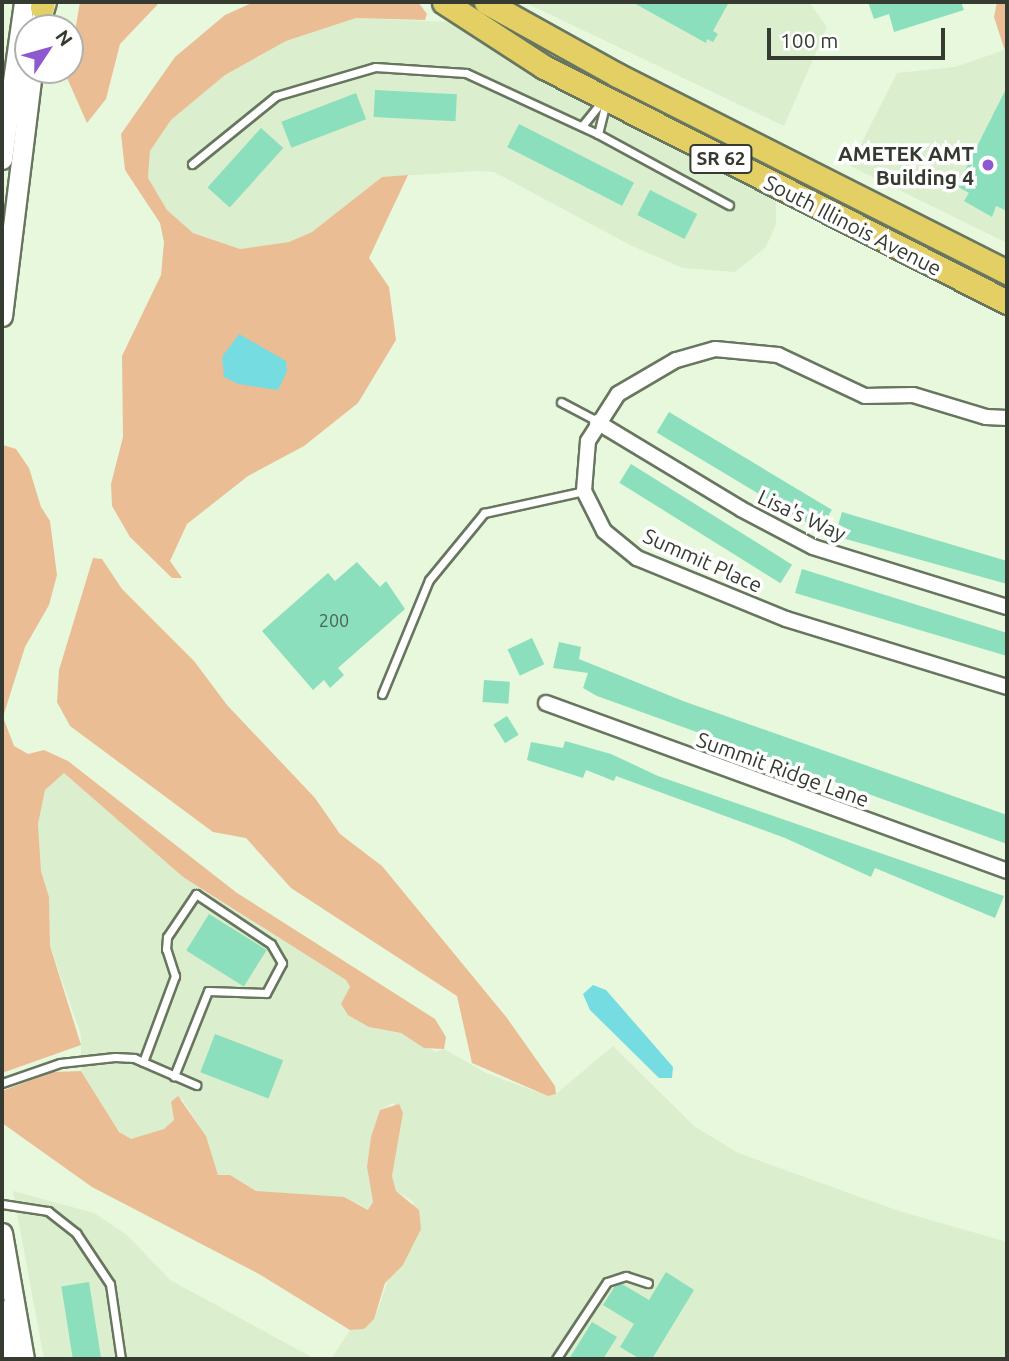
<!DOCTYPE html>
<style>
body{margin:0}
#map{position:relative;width:1009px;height:1361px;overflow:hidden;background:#e8f8dd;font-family:Ubuntu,sans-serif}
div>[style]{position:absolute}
.built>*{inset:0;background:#dbeecd}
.green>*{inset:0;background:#eabd94}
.water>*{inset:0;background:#75dce1}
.building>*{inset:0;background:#8bdfbc;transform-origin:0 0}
.roads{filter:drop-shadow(2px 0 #68765f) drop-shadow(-2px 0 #68765f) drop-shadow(0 2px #68765f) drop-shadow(0 -2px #68765f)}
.service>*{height:7px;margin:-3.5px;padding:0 3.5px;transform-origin:3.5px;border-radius:3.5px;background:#fff}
.minor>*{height:14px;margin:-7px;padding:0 7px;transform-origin:7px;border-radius:7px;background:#fff}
.secondary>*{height:19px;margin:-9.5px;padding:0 9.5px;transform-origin:9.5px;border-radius:9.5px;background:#fff}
.trunk>*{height:23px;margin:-11.5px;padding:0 11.5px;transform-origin:11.5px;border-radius:11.5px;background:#e3cf64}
.dots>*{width:19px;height:19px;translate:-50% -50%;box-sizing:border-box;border:4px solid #fff;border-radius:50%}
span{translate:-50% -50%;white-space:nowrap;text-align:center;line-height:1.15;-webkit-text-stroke:7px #fff;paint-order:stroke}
.number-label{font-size:18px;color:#4a6454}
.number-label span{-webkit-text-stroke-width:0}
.shield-label span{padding:2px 5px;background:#fff;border:2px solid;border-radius:5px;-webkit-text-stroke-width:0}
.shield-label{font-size:19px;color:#353b31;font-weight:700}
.poi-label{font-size:21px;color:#353b31;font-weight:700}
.right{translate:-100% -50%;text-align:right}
.street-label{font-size:21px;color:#353b31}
.frame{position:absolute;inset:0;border:4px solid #353b31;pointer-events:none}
.north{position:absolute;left:14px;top:14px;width:70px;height:70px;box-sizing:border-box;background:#fff;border:2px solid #aeb1ad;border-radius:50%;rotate:54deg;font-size:19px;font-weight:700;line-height:28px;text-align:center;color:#353b31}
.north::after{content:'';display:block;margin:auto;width:24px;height:32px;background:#8d58d0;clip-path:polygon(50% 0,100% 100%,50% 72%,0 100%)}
.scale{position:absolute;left:767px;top:28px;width:178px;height:32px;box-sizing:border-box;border:4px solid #353b31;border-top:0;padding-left:9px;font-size:21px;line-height:24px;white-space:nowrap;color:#353b31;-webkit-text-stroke:5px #fff;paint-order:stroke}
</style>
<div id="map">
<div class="built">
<i style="clip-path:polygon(524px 2px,809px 2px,827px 27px,784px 126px)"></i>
<i style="clip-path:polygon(356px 18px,451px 22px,503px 56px,776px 198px,776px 224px,766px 247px,735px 272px,683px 268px,630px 245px,494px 172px,478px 171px,382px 177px,313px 232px,289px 242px,240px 249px,193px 233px,167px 210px,148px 179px,150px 151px,171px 120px,225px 75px,286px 41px)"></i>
<i style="clip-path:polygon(1007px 49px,1007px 243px,850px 166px,897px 73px,955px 67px)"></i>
<i style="clip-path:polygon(64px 773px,183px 877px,346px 980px,369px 1027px,401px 1033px,436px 1052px,444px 1049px,486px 1073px,548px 1096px,556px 1094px,613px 1046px,694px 1126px,738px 1153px,899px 1211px,1007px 1242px,1007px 1359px,331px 1359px,350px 1330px,364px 1329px,378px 1310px,414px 1202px,396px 1191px,392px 1176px,403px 1113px,393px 1103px,380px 1110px,367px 1167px,373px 1202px,369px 1210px,357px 1203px,255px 1191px,218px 1175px,206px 1136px,182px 1099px,171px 1102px,174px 1120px,164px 1129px,131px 1140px,119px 1132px,81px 1071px,81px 1035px,50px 946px,49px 897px,41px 871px,38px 824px,45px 790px)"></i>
<i style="clip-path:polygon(13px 1191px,94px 1213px,127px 1235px,170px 1280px,315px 1359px,44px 1359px)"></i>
</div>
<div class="green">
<i style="clip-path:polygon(80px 2px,160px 2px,120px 44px,106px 99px,87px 123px,67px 78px)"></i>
<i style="clip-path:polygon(254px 2px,418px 2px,427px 14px,425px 20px,356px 18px,286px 41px,225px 75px,171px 120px,150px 151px,148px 178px,167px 210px,193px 233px,240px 249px,289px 242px,312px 232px,382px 177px,408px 175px,369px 258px,389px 287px,396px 340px,358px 403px,304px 446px,248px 476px,187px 524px,170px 561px,182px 578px,172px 578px,130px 537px,112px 506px,111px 484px,123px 437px,122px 356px,161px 275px,164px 242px,160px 223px,125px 170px,121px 134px,175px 57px,225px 15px)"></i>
<i style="clip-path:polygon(997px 2px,1007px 2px,1006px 54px,994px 17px)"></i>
<i style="clip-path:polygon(3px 445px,16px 449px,29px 468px,41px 507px,50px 521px,57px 575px,49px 605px,25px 647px,3px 717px,14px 746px,28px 754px,44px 750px,68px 761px,237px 893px,435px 1019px,446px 1037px,444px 1049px,424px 1048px,401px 1033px,369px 1027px,348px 1015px,341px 1004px,350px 987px,346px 980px,183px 877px,64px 773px,45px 790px,38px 824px,41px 871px,49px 897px,50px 946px,81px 1045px,2px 1073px)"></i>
<i style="clip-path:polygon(93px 558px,102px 559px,122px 589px,194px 661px,227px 705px,315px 798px,340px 834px,382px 866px,507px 1018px,555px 1086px,556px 1094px,548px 1096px,472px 1063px,457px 996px,291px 888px,246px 838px,213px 832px,70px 726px,57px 702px,59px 670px)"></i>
<i style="clip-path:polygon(81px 1071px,119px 1132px,131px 1139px,164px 1129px,174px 1120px,171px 1102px,178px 1096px,206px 1136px,218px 1175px,230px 1175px,256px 1191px,344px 1197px,368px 1210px,373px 1202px,367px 1167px,371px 1137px,380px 1110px,399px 1104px,403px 1113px,392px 1176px,396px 1191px,419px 1210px,421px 1229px,403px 1265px,385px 1283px,374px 1319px,364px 1329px,350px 1330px,259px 1274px,92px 1187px,2px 1123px,2px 1091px,53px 1072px)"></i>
</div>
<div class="water">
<i style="clip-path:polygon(239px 334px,286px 361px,287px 371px,278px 390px,238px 384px,224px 377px,222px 357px)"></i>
<i style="clip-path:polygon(593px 985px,606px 990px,667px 1060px,673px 1067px,672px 1078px,659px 1078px,590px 1010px,583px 994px)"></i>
</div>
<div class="building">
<i style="clip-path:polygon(632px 2px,729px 2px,713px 31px,718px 34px,713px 42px,707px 39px,706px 43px)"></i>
<i style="clip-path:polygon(868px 2px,961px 2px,964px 10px,894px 32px,889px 14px,874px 19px)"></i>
<i style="clip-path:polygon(1007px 87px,1007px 211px,996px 206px,992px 217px,964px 201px,969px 193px,957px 186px)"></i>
<i style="left:375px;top:90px;width:82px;height:27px;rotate:3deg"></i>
<i style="left:356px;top:93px;width:28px;height:80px;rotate:69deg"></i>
<i style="left:519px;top:124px;width:129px;height:26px;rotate:27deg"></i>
<i style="left:261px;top:128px;width:30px;height:80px;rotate:42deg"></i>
<i style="left:650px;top:190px;width:53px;height:28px;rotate:27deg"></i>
<i style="left:669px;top:412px;width:190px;height:24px;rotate:31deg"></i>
<i style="left:631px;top:464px;width:190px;height:22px;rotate:32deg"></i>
<i style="clip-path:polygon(842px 512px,1007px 561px,1007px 584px,835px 536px)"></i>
<i style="clip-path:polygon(357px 562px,380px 587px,386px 581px,405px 609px,338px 668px,344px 675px,330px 688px,324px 680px,313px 690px,262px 631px,328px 573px,335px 581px)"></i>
<i style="clip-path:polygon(802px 569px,1007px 633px,1007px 656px,795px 593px)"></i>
<i style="left:532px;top:638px;width:29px;height:27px;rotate:65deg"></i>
<i style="clip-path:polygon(559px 642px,581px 647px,579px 659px,683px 701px,1007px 815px,1007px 844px,597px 696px,583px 688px,588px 673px,553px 668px)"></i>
<i style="left:484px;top:680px;width:26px;height:22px;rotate:4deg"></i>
<i style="left:507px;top:716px;width:22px;height:16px;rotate:58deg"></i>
<i style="clip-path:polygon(565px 741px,611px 754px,658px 776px,1004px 896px,995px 918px,875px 868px,871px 877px,785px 838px,616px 776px,614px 781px,586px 770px,583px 778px,527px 760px,531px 742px,563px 748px)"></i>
<i style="left:209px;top:914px;width:68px;height:43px;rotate:32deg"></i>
<i style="left:215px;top:1034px;width:73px;height:41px;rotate:21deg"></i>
<i style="clip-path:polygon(666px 1272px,694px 1290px,652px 1359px,640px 1359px,620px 1347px,634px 1324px,603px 1305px,615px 1286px,622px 1284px,649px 1300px)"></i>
<i style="left:89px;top:1282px;width:78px;height:28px;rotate:81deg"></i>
<i style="clip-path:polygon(592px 1322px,617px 1337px,603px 1359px,569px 1359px)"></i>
</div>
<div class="roads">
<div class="service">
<i style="left:582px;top:126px;width:32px;rotate:-51deg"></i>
<i style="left:598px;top:134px;width:33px;rotate:-76deg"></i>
<i style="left:192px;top:164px;width:108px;rotate:-39deg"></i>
<i style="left:276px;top:96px;width:103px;rotate:-16.3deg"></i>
<i style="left:375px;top:67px;width:91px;rotate:3.8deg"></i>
<i style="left:466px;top:73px;width:145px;rotate:24.8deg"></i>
<i style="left:598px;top:134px;width:149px;rotate:28.5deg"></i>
<i style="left:561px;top:402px;width:41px;rotate:27.8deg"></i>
<i style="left:382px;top:694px;width:123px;rotate:-67.6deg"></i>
<i style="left:429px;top:580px;width:87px;rotate:-50.6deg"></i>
<i style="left:484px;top:513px;width:102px;rotate:-12.4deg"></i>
<i style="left:143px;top:1062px;width:92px;rotate:-69.6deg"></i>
<i style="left:175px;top:976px;width:28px;rotate:-108deg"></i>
<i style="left:166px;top:949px;width:12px;rotate:-85deg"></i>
<i style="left:167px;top:937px;width:52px;rotate:-56deg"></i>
<i style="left:196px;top:894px;width:90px;rotate:33.7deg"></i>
<i style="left:271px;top:944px;width:22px;rotate:60deg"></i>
<i style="left:282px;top:963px;width:34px;rotate:118deg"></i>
<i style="left:266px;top:993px;width:58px;rotate:-178deg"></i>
<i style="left:208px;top:991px;width:92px;rotate:111.8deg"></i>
<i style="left:2px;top:1083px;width:61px;rotate:-19deg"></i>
<i style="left:60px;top:1063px;width:55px;rotate:-6.2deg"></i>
<i style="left:115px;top:1057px;width:19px;rotate:3deg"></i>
<i style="left:134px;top:1058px;width:68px;rotate:23.5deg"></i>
<i style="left:2px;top:1204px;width:47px;rotate:8.7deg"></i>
<i style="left:48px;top:1211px;width:36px;rotate:38deg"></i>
<i style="left:76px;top:1233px;width:61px;rotate:56.3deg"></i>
<i style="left:110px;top:1284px;width:76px;rotate:81.7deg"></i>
<i style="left:556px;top:1359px;width:92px;rotate:-56.5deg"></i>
<i style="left:607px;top:1282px;width:20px;rotate:-18deg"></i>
<i style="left:626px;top:1276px;width:23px;rotate:18deg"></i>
</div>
<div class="minor">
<i style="left:1007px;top:418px;width:21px;rotate:-177deg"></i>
<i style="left:986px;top:417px;width:76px;rotate:-163.2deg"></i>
<i style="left:913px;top:395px;width:48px;rotate:178.8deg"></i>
<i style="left:865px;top:396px;width:96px;rotate:-154.8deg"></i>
<i style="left:778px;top:355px;width:63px;rotate:-174.6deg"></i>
<i style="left:715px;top:349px;width:41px;rotate:164.2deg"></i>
<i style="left:676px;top:360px;width:67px;rotate:149.6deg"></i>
<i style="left:618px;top:394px;width:56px;rotate:122.6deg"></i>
<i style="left:588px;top:441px;width:50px;rotate:94.6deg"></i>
<i style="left:584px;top:491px;width:45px;rotate:63.4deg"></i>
<i style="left:604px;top:531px;width:43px;rotate:39.3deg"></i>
<i style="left:637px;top:558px;width:161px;rotate:22.3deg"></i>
<i style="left:786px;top:619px;width:231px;rotate:17.1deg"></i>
<i style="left:597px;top:422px;width:168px;rotate:31.1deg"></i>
<i style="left:741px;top:509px;width:81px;rotate:27.8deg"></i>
<i style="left:813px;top:547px;width:203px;rotate:17.2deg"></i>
<i style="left:546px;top:703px;width:491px;rotate:20deg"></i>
</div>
<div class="secondary">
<i style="left:38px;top:28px;width:27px;rotate:-73deg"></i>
<i style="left:2px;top:159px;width:159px;rotate:-82deg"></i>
<i style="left:2px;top:316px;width:248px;rotate:-83deg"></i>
<i style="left:2px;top:1233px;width:128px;rotate:80.1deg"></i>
<i style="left:2px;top:1310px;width:50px;rotate:80.7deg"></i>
</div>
<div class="trunk">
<i style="left:444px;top:2px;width:119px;rotate:33deg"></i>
<i style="left:544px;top:67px;width:519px;rotate:26.91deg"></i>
<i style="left:486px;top:2px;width:150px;rotate:29.1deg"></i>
<i style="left:617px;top:75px;width:437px;rotate:26.8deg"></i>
<i style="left:42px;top:7px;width:5px;rotate:-79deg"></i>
</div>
</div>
<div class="dots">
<i style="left:988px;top:165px;background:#8d58d0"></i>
</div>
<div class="number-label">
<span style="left:334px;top:620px">200</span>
</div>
<div class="shield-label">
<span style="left:721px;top:159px">SR 62</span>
</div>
<div class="poi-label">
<span class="right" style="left:974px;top:165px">AMETEK AMT<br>Building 4</span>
</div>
<div class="street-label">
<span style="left:853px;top:225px;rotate:27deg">South Illinois Avenue</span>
<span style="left:802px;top:515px;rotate:25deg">Lisa's Way</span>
<span style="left:703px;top:560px;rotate:24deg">Summit Place</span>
<span style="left:783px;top:769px;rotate:20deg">Summit Ridge Lane</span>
</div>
<div class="frame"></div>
<div class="north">N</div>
<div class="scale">100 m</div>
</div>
